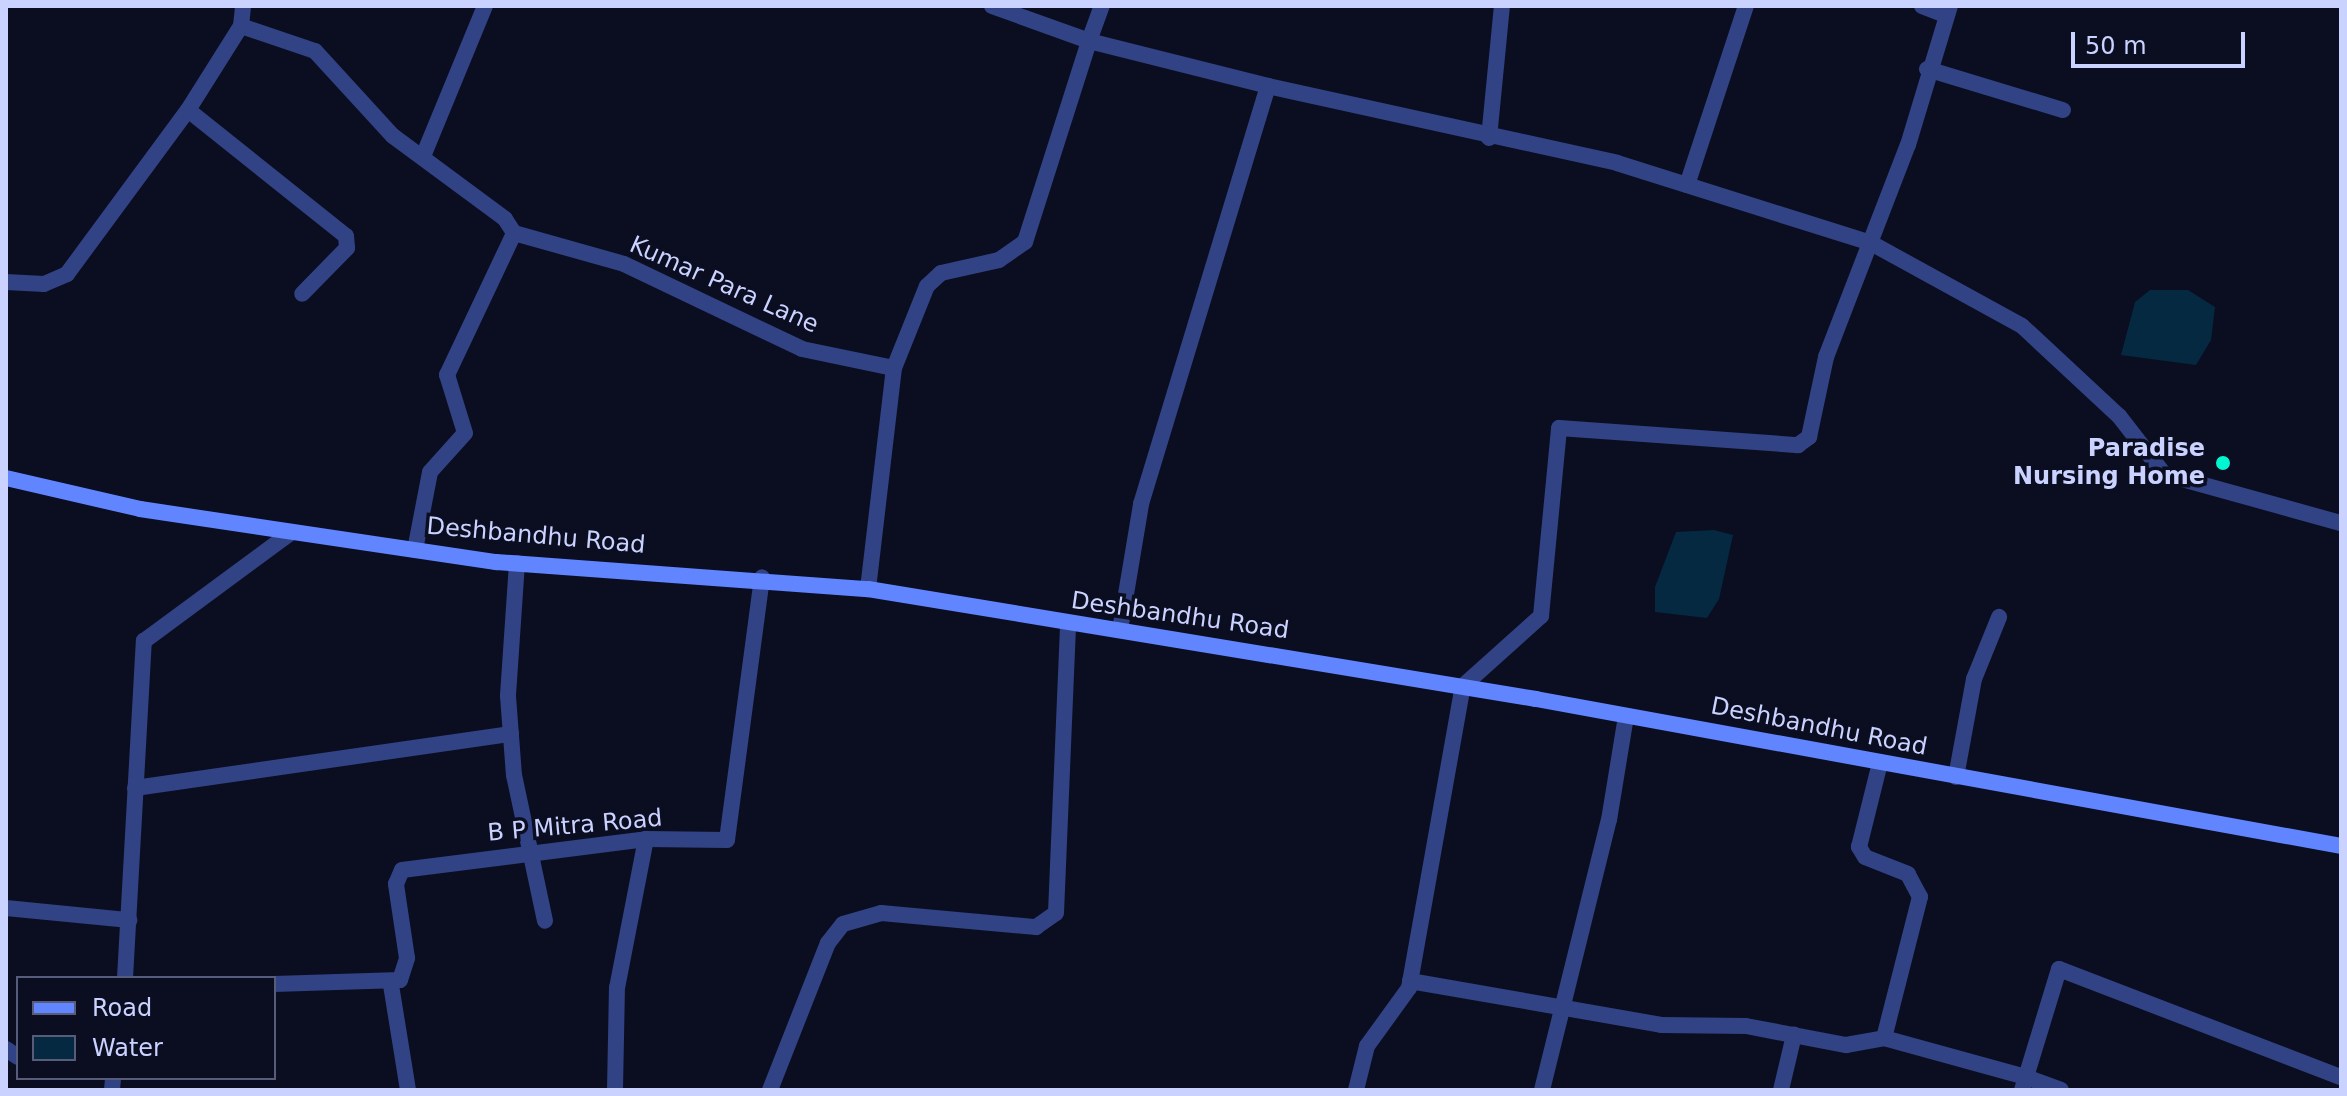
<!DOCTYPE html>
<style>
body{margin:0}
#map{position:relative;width:2347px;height:1096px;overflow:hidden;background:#0b0d21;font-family:"DejaVu Sans",sans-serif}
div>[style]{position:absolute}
.water>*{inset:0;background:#052940}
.street>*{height:16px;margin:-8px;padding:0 8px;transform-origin:8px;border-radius:8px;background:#314384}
.secondary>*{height:16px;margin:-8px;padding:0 8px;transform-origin:8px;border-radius:8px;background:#6185ff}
.dots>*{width:22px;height:22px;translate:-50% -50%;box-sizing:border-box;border:4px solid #0b0d21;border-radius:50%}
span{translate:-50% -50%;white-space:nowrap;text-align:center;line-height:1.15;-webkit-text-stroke:7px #0b0d21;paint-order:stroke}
.street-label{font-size:24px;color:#cad2ff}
.poi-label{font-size:24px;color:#cad2ff;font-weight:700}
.right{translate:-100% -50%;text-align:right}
.frame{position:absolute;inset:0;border:8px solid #cad2ff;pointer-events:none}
.legend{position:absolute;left:16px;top:976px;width:260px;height:104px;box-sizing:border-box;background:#0b0d21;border:2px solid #575c7a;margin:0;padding:10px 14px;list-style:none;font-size:24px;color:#cad2ff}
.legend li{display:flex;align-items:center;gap:16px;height:40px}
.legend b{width:40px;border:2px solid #575c7a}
.scale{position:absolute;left:2071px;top:32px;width:174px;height:36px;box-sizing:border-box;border:4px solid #cad2ff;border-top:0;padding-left:10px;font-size:24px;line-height:28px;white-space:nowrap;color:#cad2ff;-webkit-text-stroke:6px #0b0d21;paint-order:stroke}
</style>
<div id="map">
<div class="water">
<i style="clip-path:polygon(2150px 290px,2188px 290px,2215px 307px,2211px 340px,2196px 365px,2121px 355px,2135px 302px)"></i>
<i style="clip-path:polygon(1714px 530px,1733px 535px,1719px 599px,1707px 618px,1655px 612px,1655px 587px,1676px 532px)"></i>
</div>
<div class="street">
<i style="left:992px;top:6px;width:103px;rotate:19.8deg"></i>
<i style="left:1089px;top:41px;width:37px;rotate:-70deg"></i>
<i style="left:1922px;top:6px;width:25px;rotate:21deg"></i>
<i style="left:241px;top:26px;width:78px;rotate:18.7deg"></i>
<i style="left:315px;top:51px;width:115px;rotate:47.5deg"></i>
<i style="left:393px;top:136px;width:139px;rotate:36.5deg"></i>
<i style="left:505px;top:219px;width:17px;rotate:57deg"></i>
<i style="left:1927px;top:69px;width:142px;rotate:16.8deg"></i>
<i style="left:188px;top:110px;width:202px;rotate:38.6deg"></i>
<i style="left:346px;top:236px;width:12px;rotate:85deg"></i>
<i style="left:347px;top:248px;width:64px;rotate:134.4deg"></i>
<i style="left:1489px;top:138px;width:133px;rotate:-84.4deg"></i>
<i style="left:424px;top:154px;width:160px;rotate:-67.6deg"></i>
<i style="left:1687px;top:185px;width:188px;rotate:-71.8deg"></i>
<i style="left:514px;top:233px;width:114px;rotate:15.7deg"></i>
<i style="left:624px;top:264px;width:197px;rotate:25.5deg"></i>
<i style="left:802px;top:349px;width:94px;rotate:11.7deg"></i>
<i style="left:6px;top:282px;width:38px;rotate:3deg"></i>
<i style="left:44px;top:284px;width:25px;rotate:-23deg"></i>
<i style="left:67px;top:274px;width:204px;rotate:-53.6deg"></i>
<i style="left:188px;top:110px;width:99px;rotate:-57.8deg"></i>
<i style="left:241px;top:26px;width:20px;rotate:-84deg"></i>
<i style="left:415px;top:550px;width:79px;rotate:-79.1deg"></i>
<i style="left:430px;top:472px;width:52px;rotate:-48.1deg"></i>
<i style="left:465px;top:433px;width:61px;rotate:-107.2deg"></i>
<i style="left:447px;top:375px;width:157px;rotate:-64.7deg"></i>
<i style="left:517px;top:563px;width:133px;rotate:93.9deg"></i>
<i style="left:508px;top:696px;width:79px;rotate:85.7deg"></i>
<i style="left:514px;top:775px;width:149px;rotate:78deg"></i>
<i style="left:868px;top:589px;width:223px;rotate:-83.3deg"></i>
<i style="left:894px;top:368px;width:88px;rotate:-68.1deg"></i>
<i style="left:927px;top:286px;width:19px;rotate:-43deg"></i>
<i style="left:941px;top:273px;width:59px;rotate:-12.6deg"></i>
<i style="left:999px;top:260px;width:32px;rotate:-35deg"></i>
<i style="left:1025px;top:242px;width:211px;rotate:-72.3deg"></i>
<i style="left:1089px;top:41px;width:185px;rotate:14.1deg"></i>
<i style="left:1120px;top:630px;width:128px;rotate:-80.5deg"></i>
<i style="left:1141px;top:504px;width:437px;rotate:-73.1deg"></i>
<i style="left:1268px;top:86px;width:357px;rotate:12.4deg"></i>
<i style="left:1617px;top:163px;width:266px;rotate:17.5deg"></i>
<i style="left:1871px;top:243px;width:172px;rotate:28.8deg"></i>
<i style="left:2022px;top:326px;width:132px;rotate:42.9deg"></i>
<i style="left:2119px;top:416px;width:73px;rotate:52.2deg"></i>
<i style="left:2164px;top:474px;width:184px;rotate:15.5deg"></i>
<i style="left:1956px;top:777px;width:100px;rotate:-79.6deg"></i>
<i style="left:1974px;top:679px;width:67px;rotate:-68deg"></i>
<i style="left:135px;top:788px;width:380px;rotate:-8.2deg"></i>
<i style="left:6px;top:908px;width:124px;rotate:5.6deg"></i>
<i style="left:125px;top:978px;width:338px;rotate:-86.8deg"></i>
<i style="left:144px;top:641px;width:184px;rotate:-36.4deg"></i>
<i style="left:1410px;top:981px;width:255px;rotate:9.9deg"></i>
<i style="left:1661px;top:1025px;width:85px;rotate:0.7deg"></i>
<i style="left:1746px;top:1026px;width:102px;rotate:10.8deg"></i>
<i style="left:1846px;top:1045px;width:39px;rotate:-10deg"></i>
<i style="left:1884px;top:1038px;width:146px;rotate:-75.7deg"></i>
<i style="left:1920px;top:897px;width:26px;rotate:-118deg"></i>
<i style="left:1908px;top:874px;width:46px;rotate:-158.4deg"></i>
<i style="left:1865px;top:857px;width:12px;rotate:-121deg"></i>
<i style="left:1859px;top:847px;width:87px;rotate:-76deg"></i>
<i style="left:274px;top:984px;width:126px;rotate:-1.8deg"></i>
<i style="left:400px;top:980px;width:23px;rotate:-72deg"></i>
<i style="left:407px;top:958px;width:75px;rotate:-98.5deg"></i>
<i style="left:396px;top:884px;width:15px;rotate:-67deg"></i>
<i style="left:402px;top:870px;width:246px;rotate:-7.2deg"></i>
<i style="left:646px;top:839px;width:81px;rotate:0.7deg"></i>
<i style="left:727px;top:840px;width:265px;rotate:-82.4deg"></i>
<i style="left:391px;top:985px;width:106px;rotate:80.8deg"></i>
<i style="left:1884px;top:1038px;width:147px;rotate:15.4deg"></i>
<i style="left:2026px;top:1077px;width:113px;rotate:-73deg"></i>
<i style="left:2059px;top:969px;width:302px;rotate:21deg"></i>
<i style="left:6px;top:1049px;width:14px;rotate:34deg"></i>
<i style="left:112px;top:1090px;width:12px;rotate:-85deg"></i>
<i style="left:615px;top:1090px;width:102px;rotate:-88.9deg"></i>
<i style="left:617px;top:988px;width:152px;rotate:-79deg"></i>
<i style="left:770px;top:1090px;width:158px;rotate:-68.5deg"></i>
<i style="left:828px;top:943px;width:24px;rotate:-52deg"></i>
<i style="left:843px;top:924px;width:40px;rotate:-16deg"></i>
<i style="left:881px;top:913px;width:156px;rotate:5.2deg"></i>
<i style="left:1036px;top:927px;width:24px;rotate:-35deg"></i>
<i style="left:1056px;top:913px;width:288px;rotate:-87.6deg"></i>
<i style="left:1356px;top:1090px;width:45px;rotate:-76deg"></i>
<i style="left:1367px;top:1046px;width:72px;rotate:-54.1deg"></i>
<i style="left:1409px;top:988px;width:307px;rotate:-79.9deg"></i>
<i style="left:1463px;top:686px;width:105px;rotate:-41.9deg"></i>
<i style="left:1541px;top:616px;width:189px;rotate:-84.5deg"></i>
<i style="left:1559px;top:428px;width:240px;rotate:4.1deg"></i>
<i style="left:1798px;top:445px;width:14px;rotate:-36deg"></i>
<i style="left:1809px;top:437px;width:82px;rotate:-78deg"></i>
<i style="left:1826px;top:357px;width:227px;rotate:-68.9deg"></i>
<i style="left:1908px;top:145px;width:145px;rotate:-73.2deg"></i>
<i style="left:1542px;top:1090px;width:278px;rotate:-76.1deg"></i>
<i style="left:1609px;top:820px;width:105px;rotate:-80.7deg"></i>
<i style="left:1781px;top:1090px;width:57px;rotate:-76.7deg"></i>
<i style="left:2022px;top:1090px;width:14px;rotate:-73deg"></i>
<i style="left:2026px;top:1077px;width:37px;rotate:20deg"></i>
</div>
<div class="secondary">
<i style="left:6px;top:478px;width:138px;rotate:13deg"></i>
<i style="left:140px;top:509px;width:360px;rotate:8.5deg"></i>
<i style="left:496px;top:562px;width:373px;rotate:4.2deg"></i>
<i style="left:868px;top:589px;width:677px;rotate:9.35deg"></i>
<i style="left:1536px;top:699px;width:818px;rotate:10.35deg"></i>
</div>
<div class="dots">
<i style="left:2223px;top:463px;background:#00f5d0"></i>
</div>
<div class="street-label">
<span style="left:724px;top:285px;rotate:24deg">Kumar Para Lane</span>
<span style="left:536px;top:536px;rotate:5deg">Deshbandhu Road</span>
<span style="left:1180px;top:616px;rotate:8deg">Deshbandhu Road</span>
<span style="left:1819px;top:727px;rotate:11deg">Deshbandhu Road</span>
<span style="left:575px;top:826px;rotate:-5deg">B P Mitra Road</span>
</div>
<div class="poi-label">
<span class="right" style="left:2205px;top:463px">Paradise<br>Nursing Home</span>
</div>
<div class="frame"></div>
<ul class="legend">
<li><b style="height:10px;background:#6185ff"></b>Road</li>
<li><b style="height:22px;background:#052940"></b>Water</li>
</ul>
<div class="scale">50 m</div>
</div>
